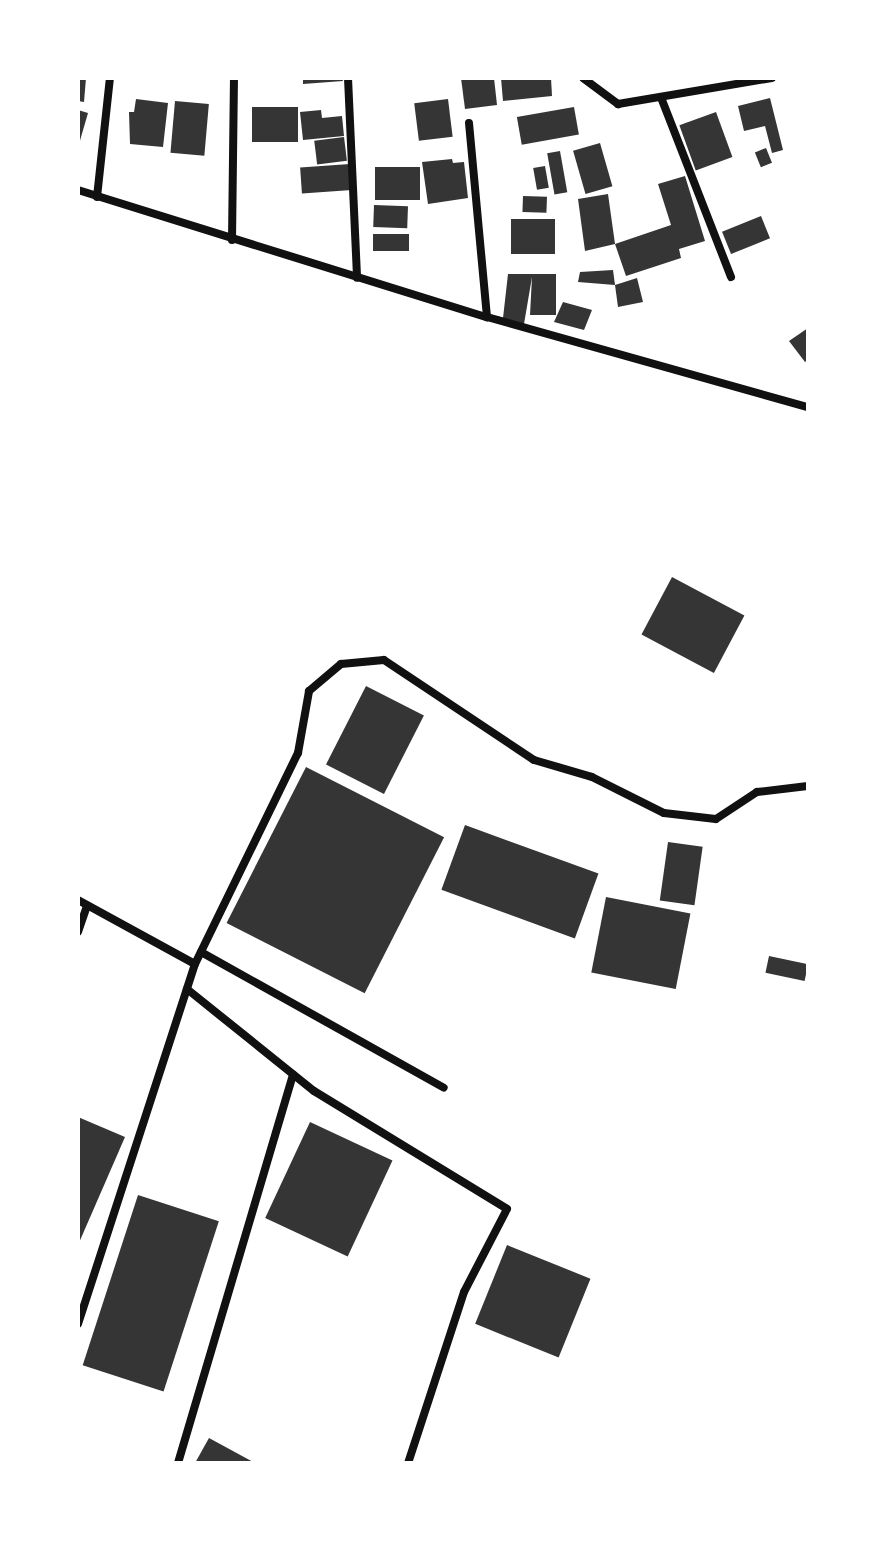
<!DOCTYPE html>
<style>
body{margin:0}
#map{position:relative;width:886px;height:1541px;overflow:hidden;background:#fff;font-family:"PT Sans",sans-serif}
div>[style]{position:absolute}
.building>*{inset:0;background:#353535;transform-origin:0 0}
.minor>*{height:8px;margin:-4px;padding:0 4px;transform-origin:4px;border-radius:4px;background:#111}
span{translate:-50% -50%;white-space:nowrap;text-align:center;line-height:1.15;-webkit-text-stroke:6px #fff;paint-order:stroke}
.frame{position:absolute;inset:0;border:80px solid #fff;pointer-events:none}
</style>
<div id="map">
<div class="building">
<i style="clip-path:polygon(78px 78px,86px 78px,84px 102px,78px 101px)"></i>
<i style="clip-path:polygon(303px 78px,342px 78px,343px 81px,303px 84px)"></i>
<i style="clip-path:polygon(461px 78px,494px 78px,497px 105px,465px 109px)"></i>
<i style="clip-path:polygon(501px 78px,551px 78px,552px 96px,503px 101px)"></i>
<i style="clip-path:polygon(770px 98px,783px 150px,772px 153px,765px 126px,744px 131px,738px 106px)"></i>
<i style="clip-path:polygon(136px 99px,168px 103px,163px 147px,130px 144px,129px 112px,134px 112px)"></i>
<i style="left:448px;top:99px;width:38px;height:34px;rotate:83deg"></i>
<i style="left:175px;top:101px;width:34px;height:52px;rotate:5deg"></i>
<i style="left:252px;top:107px;width:46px;height:35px"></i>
<i style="left:574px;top:107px;width:28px;height:58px;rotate:80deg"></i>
<i style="clip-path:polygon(78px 110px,88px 113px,79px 144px,78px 144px)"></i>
<i style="clip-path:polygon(321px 110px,322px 118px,342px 116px,344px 136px,303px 140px,300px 112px)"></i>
<i style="left:716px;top:112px;width:48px;height:39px;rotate:70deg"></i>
<i style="left:344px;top:137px;width:24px;height:30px;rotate:83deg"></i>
<i style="left:600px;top:143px;width:45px;height:28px;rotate:74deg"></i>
<i style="left:766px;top:148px;width:16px;height:12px;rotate:68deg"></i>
<i style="left:560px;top:151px;width:42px;height:13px;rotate:80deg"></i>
<i style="clip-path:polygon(452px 159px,453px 163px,464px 162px,468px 198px,428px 204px,422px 162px)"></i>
<i style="left:350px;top:164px;width:26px;height:50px;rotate:86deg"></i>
<i style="left:545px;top:166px;width:22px;height:12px;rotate:80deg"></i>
<i style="left:420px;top:167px;width:33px;height:45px;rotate:90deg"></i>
<i style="clip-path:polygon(685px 176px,705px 241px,679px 249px,681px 258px,626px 276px,615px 244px,585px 251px,578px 199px,608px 194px,615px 244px,671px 225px,658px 184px)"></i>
<i style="left:523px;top:196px;width:24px;height:16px;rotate:2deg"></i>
<i style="left:374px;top:205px;width:34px;height:22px;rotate:2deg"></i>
<i style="left:761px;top:216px;width:24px;height:42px;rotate:68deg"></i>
<i style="left:511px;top:219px;width:44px;height:35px"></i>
<i style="left:373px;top:234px;width:36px;height:17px"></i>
<i style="clip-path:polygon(613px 270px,615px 285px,578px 282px,580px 272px)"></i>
<i style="clip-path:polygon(508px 274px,556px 274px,556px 315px,530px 315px,532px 277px,524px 324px,503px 318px)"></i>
<i style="clip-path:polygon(637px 278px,643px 302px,618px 307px,615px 285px)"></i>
<i style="clip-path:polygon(563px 302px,592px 310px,584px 330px,554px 322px)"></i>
<i style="clip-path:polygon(808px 328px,808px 360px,805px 362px,789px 341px)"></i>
<i style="left:672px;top:577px;width:82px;height:65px;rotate:28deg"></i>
<i style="left:366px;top:686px;width:65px;height:88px;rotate:27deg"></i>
<i style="left:306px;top:767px;width:155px;height:175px;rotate:27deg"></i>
<i style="left:465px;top:825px;width:142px;height:69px;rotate:20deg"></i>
<i style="left:668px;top:842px;width:35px;height:59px;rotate:8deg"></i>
<i style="left:606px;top:897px;width:86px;height:77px;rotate:11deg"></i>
<i style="left:769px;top:956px;width:40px;height:17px;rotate:12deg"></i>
<i style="clip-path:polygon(78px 1117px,125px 1137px,78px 1245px)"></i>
<i style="left:310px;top:1122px;width:91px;height:106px;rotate:25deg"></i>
<i style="left:138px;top:1195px;width:85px;height:179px;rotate:18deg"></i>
<i style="left:507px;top:1245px;width:90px;height:85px;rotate:22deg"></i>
<i style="clip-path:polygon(209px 1438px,255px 1463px,195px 1463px)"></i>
</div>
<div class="minor">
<i style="left:348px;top:78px;width:200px;rotate:87.4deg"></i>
<i style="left:583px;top:78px;width:44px;rotate:36.6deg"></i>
<i style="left:618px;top:104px;width:156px;rotate:-9.6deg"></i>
<i style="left:662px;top:100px;width:190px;rotate:68.7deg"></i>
<i style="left:469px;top:123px;width:195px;rotate:84.7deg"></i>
<i style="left:78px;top:190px;width:428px;rotate:17.3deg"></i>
<i style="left:487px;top:317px;width:333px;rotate:15.7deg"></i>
<i style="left:97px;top:197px;width:120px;rotate:-83.8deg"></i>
<i style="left:232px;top:240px;width:162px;rotate:-89.3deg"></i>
<i style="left:78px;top:900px;width:133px;rotate:28.7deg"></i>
<i style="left:78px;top:932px;width:28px;rotate:-71deg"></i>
<i style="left:201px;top:952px;width:278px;rotate:29.2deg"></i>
<i style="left:187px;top:989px;width:163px;rotate:38.8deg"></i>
<i style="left:314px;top:1091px;width:226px;rotate:31.4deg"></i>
<i style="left:507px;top:1209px;width:93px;rotate:117.4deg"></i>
<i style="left:464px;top:1292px;width:180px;rotate:108.1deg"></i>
<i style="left:78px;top:1324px;width:379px;rotate:-72deg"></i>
<i style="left:195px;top:964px;width:235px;rotate:-64deg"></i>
<i style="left:298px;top:753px;width:63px;rotate:-79.9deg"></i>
<i style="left:309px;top:691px;width:42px;rotate:-40.2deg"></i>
<i style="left:341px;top:664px;width:43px;rotate:-5.3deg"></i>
<i style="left:384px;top:660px;width:180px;rotate:33.7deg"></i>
<i style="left:534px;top:760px;width:60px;rotate:16.3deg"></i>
<i style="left:592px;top:777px;width:80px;rotate:26.6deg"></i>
<i style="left:664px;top:813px;width:52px;rotate:6.6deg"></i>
<i style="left:716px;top:819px;width:49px;rotate:-33.4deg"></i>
<i style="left:757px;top:792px;width:51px;rotate:-6.7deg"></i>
<i style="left:178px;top:1463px;width:405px;rotate:-73.5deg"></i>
</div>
<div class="frame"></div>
</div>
